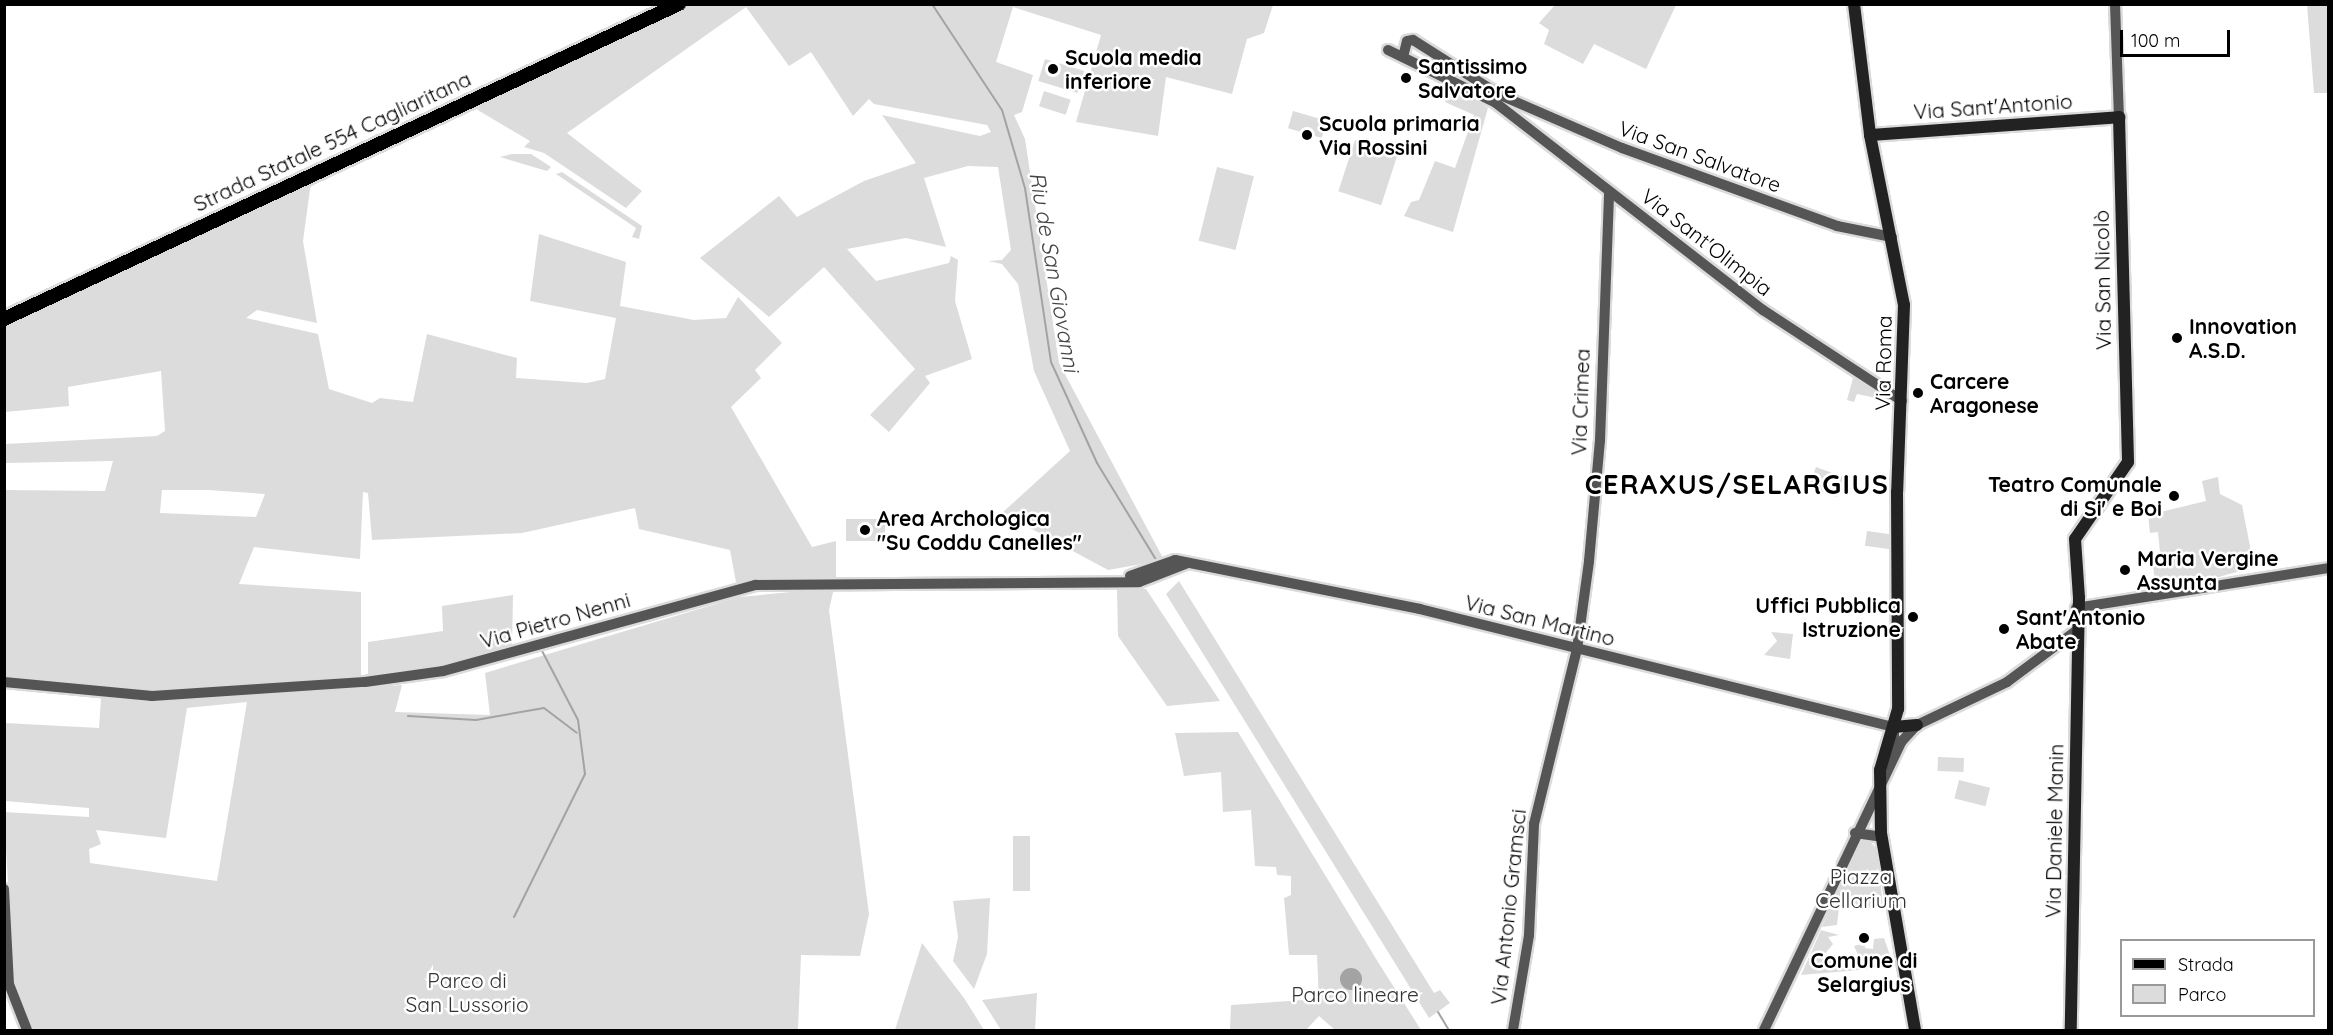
<!DOCTYPE html>
<meta charset="utf-8">
<style>
body{margin:0}
#map{position:relative;width:2333px;height:1035px;overflow:hidden;background:#fff;font-family:Quicksand,sans-serif}
div>[style]{position:absolute}
.green>*{inset:0;background:#dcdcdc;transform-origin:0 0}
.water>*{inset:0;background:#a3a3a3}
.round{border-radius:50%}
.stream>*{height:2px;margin:-1px;padding:0 1px;transform-origin:1px;border-radius:1px;background:#a3a3a3}
.roads{filter:drop-shadow(2px 0 #dbdbdb) drop-shadow(-2px 0 #dbdbdb) drop-shadow(0 2px #dbdbdb) drop-shadow(0 -2px #dbdbdb)}
.tertiary>*{height:10px;margin:-5px;padding:0 5px;transform-origin:5px;border-radius:5px;background:#555}
.secondary>*{height:12px;margin:-6px;padding:0 6px;transform-origin:6px;border-radius:6px;background:#222}
.primary>*{height:14px;margin:-7px;padding:0 7px;transform-origin:7px;border-radius:7px;background:#000}
.dots>*{width:16px;height:16px;translate:-50% -50%;box-sizing:border-box;border:3px solid #fff;border-radius:50%}
span{translate:-50% -50%;white-space:nowrap;text-align:center;line-height:1.15;-webkit-text-stroke:5px #fff;paint-order:stroke}
.poi-label{font-size:21px;color:#000;font-weight:700}
.left{translate:0 -50%;text-align:left}
.right{translate:-100% -50%;text-align:right}
.street-label{font-size:21px;color:#000}
.park-label{font-size:21px;color:#333}
.water-label{font-size:22px;color:#444;font-style:italic}
.district-label{font-size:27px;color:#000;font-weight:700;letter-spacing:1.5px}
.frame{position:absolute;inset:0;border:6px solid #000;pointer-events:none}
.legend{position:absolute;left:2120px;top:939px;width:195px;height:78px;box-sizing:border-box;background:#fff;border:2px solid #999;margin:0;padding:8px 10px;list-style:none;font-size:18px;color:#000}
.legend li{display:flex;align-items:center;gap:12px;height:30px}
.legend b{width:30px;border:2px solid #999}
.scale{position:absolute;left:2120px;top:30px;width:110px;height:27px;box-sizing:border-box;border:3px solid #000;border-top:0;padding-left:8px;font-size:18px;line-height:21px;white-space:nowrap;color:#000;-webkit-text-stroke:4px #fff;paint-order:stroke}
</style>
<div id="map">
<div class="green">
<i style="clip-path:polygon(689px 5px,1273px 5px,1264px 33px,1247px 39px,1232px 94px,1166px 77px,1158px 136px,1076px 122px,1101px 35px,1013px 7px,996px 62px,1033px 75px,1022px 112px,1014px 115px,1025px 139px,1059px 363px,1164px 560px,1108px 570px,1002px 513px,1070px 451px,1034px 371px,1018px 284px,1002px 264px,988px 261px,1002px 260px,1011px 250px,998px 167px,968px 166px,924px 178px,946px 247px,906px 238px,847px 249px,876px 281px,949px 263px,951px 256px,958px 260px,955px 301px,972px 359px,925px 376px,930px 383px,889px 432px,870px 415px,915px 369px,824px 267px,769px 317px,700px 258px,779px 196px,797px 217px,864px 181px,916px 163px,882px 115px,980px 136px,991px 132px,987px 125px,874px 104px,869px 99px,853px 116px,811px 52px,789px 66px,746px 7px,567px 133px,642px 191px,626px 208px,544px 153px,524px 147px,530px 141px,471px 106px)"></i>
<i style="clip-path:polygon(1555px 5px,1555px 4px,1676px 5px,1646px 69px,1594px 44px,1583px 64px,1544px 44px,1549px 30px,1539px 23px)"></i>
<i style="clip-path:polygon(2307px 5px,2328px 5px,2328px 93px,2314px 93px)"></i>
<i style="left:1045px;top:59px;width:41px;height:23px;rotate:17deg"></i>
<i style="clip-path:polygon(1451px 86px,1488px 108px,1453px 232px,1404px 216px,1411px 202px,1419px 200px,1435px 161px,1455px 168px,1474px 115px,1445px 102px)"></i>
<i style="left:1044px;top:91px;width:28px;height:16px;rotate:18deg"></i>
<i style="left:1293px;top:111px;width:35px;height:18px;rotate:16deg"></i>
<i style="left:1355px;top:140px;width:45px;height:54px;rotate:18deg"></i>
<i style="clip-path:polygon(512px 154px,531px 154px,551px 167px,547px 171px,500px 157px)"></i>
<i style="left:1217px;top:167px;width:38px;height:76px;rotate:14deg"></i>
<i style="clip-path:polygon(562px 172px,642px 226px,639px 239px,632px 237px,636px 228px,556px 174px)"></i>
<i style="clip-path:polygon(evenodd,311px 182px,303px 241px,317px 323px,257px 310px,246px 318px,318px 334px,329px 389px,372px 403px,380px 398px,413px 402px,427px 334px,517px 358px,516px 378px,587px 383px,605px 379px,616px 318px,530px 301px,539px 234px,626px 262px,620px 306px,694px 320px,726px 318px,738px 297px,782px 343px,755px 370px,761px 378px,731px 407px,812px 547px,836px 541px,836px 577px,736px 582px,730px 550px,639px 529px,635px 508px,522px 533px,372px 540px,368px 493px,363px 492px,360px 559px,254px 547px,239px 584px,361px 592px,361px 676px,162px 691px,5px 678px,5px 490px,105px 491px,113px 461px,5px 463px,5px 444px,157px 436px,165px 431px,161px 371px,68px 387px,69px 406px,5px 412px,4px 323px,311px 182px,162px 490px,208px 490px,265px 494px,256px 517px,160px 513px,162px 490px)"></i>
<i style="clip-path:polygon(1853px 378px,1884px 390px,1881px 399px,1857px 394px,1854px 402px,1847px 400px)"></i>
<i style="left:1816px;top:467px;width:30px;height:21px;rotate:20deg"></i>
<i style="clip-path:polygon(2218px 477px,2220px 494px,2242px 505px,2254px 567px,2208px 580px,2193px 577px,2155px 584px,2153px 565px,2161px 563px,2158px 532px,2150px 533px,2148px 515px,2206px 501px,2202px 481px)"></i>
<i style="left:885px;top:519px;width:22px;height:39px;rotate:90deg"></i>
<i style="left:1867px;top:531px;width:27px;height:15px;rotate:8deg"></i>
<i style="clip-path:polygon(1179px 581px,1434px 993px,1440px 990px,1450px 1003px,1429px 1018px,1166px 594px)"></i>
<i style="clip-path:polygon(evenodd,834px 588px,829px 610px,869px 914px,860px 956px,801px 955px,798px 1030px,33px 1030px,13px 975px,4px 812px,89px 817px,89px 808px,5px 801px,5px 723px,99px 728px,101px 698px,188px 700px,402px 685px,395px 712px,490px 715px,485px 673px,739px 597px,834px 588px,247px 702px,217px 881px,90px 863px,89px 849px,101px 844px,96px 830px,166px 838px,187px 708px,247px 702px)"></i>
<i style="clip-path:polygon(1117px 589px,1146px 589px,1220px 701px,1167px 706px,1118px 636px)"></i>
<i style="clip-path:polygon(513px 595px,512px 647px,446px 664px,368px 675px,368px 642px,443px 631px,442px 606px)"></i>
<i style="clip-path:polygon(1771px 632px,1793px 634px,1790px 659px,1764px 655px,1777px 641px)"></i>
<i style="clip-path:polygon(1238px 732px,1378px 962px,1421px 1030px,1335px 1030px,1319px 1016px,1306px 1030px,1230px 1030px,1231px 1005px,1319px 999px,1317px 955px,1289px 955px,1284px 898px,1291px 895px,1291px 876px,1277px 875px,1276px 867px,1255px 866px,1251px 810px,1223px 812px,1221px 772px,1184px 776px,1175px 733px)"></i>
<i style="left:1938px;top:757px;width:26px;height:14px;rotate:2deg"></i>
<i style="left:1959px;top:780px;width:32px;height:19px;rotate:14deg"></i>
<i style="left:1013px;top:836px;width:17px;height:55px"></i>
<i style="clip-path:polygon(1867px 837px,1877px 850px,1883px 907px,1839px 908px,1837px 925px,1822px 927px,1860px 840px)"></i>
<i style="clip-path:polygon(990px 898px,987px 954px,974px 989px,953px 961px,958px 937px,953px 901px)"></i>
<i style="clip-path:polygon(1821px 930px,1839px 935px,1828px 937px,1833px 944px,1823px 956px,1841px 967px,1844px 960px,1859px 957px,1854px 946px,1865px 943px,1865px 948px,1873px 949px,1874px 939px,1884px 938px,1894px 967px,1801px 975px)"></i>
<i style="clip-path:polygon(922px 943px,964px 998px,984px 1030px,895px 1030px)"></i>
<i style="clip-path:polygon(1037px 993px,1035px 1030px,1001px 1030px,982px 1000px)"></i>
</div>
<div class="water">
<i class="round" style="left:1340px;top:968px;width:22px;height:22px"></i>
</div>
<div class="stream">
<i style="left:932px;top:4px;width:127px;rotate:56.6deg"></i>
<i style="left:1002px;top:110px;width:81px;rotate:73.6deg"></i>
<i style="left:1025px;top:188px;width:176px;rotate:81.5deg"></i>
<i style="left:1051px;top:362px;width:111px;rotate:65.5deg"></i>
<i style="left:1097px;top:463px;width:117px;rotate:58.6deg"></i>
<i style="left:408px;top:716px;width:68px;rotate:3.4deg"></i>
<i style="left:476px;top:720px;width:69px;rotate:-10deg"></i>
<i style="left:544px;top:708px;width:41px;rotate:37.1deg"></i>
<i style="left:514px;top:917px;width:160px;rotate:-63.6deg"></i>
<i style="left:585px;top:774px;width:54px;rotate:-97.4deg"></i>
<i style="left:578px;top:720px;width:82px;rotate:-117.5deg"></i>
<i style="left:1438px;top:1012px;width:21px;rotate:59deg"></i>
</div>
<div class="roads">
<div class="tertiary">
<i style="left:2115px;top:4px;width:113px;rotate:88deg"></i>
<i style="left:1388px;top:50px;width:120px;rotate:26.1deg"></i>
<i style="left:1496px;top:103px;width:338px;rotate:37.8deg"></i>
<i style="left:1763px;top:310px;width:166px;rotate:33.2deg"></i>
<i style="left:1403px;top:57px;width:16px;rotate:-76deg"></i>
<i style="left:1407px;top:41px;width:6px;rotate:-9deg"></i>
<i style="left:1413px;top:40px;width:103px;rotate:32.3deg"></i>
<i style="left:1500px;top:95px;width:133px;rotate:23.5deg"></i>
<i style="left:1622px;top:148px;width:229px;rotate:19.9deg"></i>
<i style="left:1837px;top:226px;width:56px;rotate:11.3deg"></i>
<i style="left:1130px;top:576px;width:48px;rotate:-19.6deg"></i>
<i style="left:1175px;top:560px;width:250px;rotate:11.3deg"></i>
<i style="left:1420px;top:609px;width:488px;rotate:14deg"></i>
<i style="left:1894px;top:727px;width:28px;rotate:90deg"></i>
<i style="left:2076px;top:608px;width:255px;rotate:-9deg"></i>
<i style="left:4px;top:682px;width:149px;rotate:5.4deg"></i>
<i style="left:152px;top:696px;width:213px;rotate:-3.8deg"></i>
<i style="left:365px;top:682px;width:79px;rotate:-8deg"></i>
<i style="left:443px;top:671px;width:324px;rotate:-15.4deg"></i>
<i style="left:755px;top:585px;width:384px;rotate:-0.4deg"></i>
<i style="left:1139px;top:582px;width:53px;rotate:-21.2deg"></i>
<i style="left:1855px;top:833px;width:27px;rotate:8deg"></i>
<i style="left:4px;top:889px;width:95px;rotate:87deg"></i>
<i style="left:9px;top:984px;width:49px;rotate:68.6deg"></i>
<i style="left:1513px;top:1030px;width:96px;rotate:-80.4deg"></i>
<i style="left:1529px;top:935px;width:111px;rotate:-87.4deg"></i>
<i style="left:1534px;top:824px;width:180px;rotate:-76.2deg"></i>
<i style="left:1577px;top:649px;width:89px;rotate:-82.2deg"></i>
<i style="left:1589px;top:561px;width:121px;rotate:-84.8deg"></i>
<i style="left:1600px;top:441px;width:249px;rotate:-87.9deg"></i>
<i style="left:1764px;top:1030px;width:320px;rotate:-64.5deg"></i>
<i style="left:1902px;top:741px;width:22px;rotate:-47deg"></i>
<i style="left:1917px;top:725px;width:100px;rotate:-25.5deg"></i>
<i style="left:2007px;top:682px;width:86px;rotate:-36.5deg"></i>
</div>
<div class="secondary">
<i style="left:1854px;top:4px;width:132px;rotate:83deg"></i>
<i style="left:1870px;top:135px;width:173px;rotate:78.7deg"></i>
<i style="left:1904px;top:305px;width:187px;rotate:92.1deg"></i>
<i style="left:1897px;top:492px;width:217px;rotate:89.7deg"></i>
<i style="left:1898px;top:709px;width:64px;rotate:106.4deg"></i>
<i style="left:1880px;top:770px;width:63px;rotate:89.1deg"></i>
<i style="left:1881px;top:833px;width:200px;rotate:80.2deg"></i>
<i style="left:1870px;top:135px;width:250px;rotate:-4.1deg"></i>
<i style="left:2119px;top:117px;width:345px;rotate:88.5deg"></i>
<i style="left:2128px;top:462px;width:93px;rotate:124.5deg"></i>
<i style="left:2075px;top:539px;width:59px;rotate:86.1deg"></i>
<i style="left:2079px;top:598px;width:432px;rotate:91.1deg"></i>
<i style="left:1894px;top:727px;width:23px;rotate:-5deg"></i>
</div>
<div class="primary">
<i style="left:4px;top:319px;width:745px;rotate:-25.02deg"></i>
</div>
</div>
<div class="dots">
<i style="left:1053px;top:69px;background:#000"></i>
<i style="left:1406px;top:78px;background:#000"></i>
<i style="left:1307px;top:135px;background:#000"></i>
<i style="left:2177px;top:338px;background:#000"></i>
<i style="left:1918px;top:393px;background:#000"></i>
<i style="left:2174px;top:496px;background:#000"></i>
<i style="left:865px;top:530px;background:#000"></i>
<i style="left:2125px;top:570px;background:#000"></i>
<i style="left:1913px;top:617px;background:#000"></i>
<i style="left:2004px;top:629px;background:#000"></i>
<i style="left:1864px;top:938px;background:#000"></i>
</div>
<div class="poi-label">
<span class="left" style="left:1065px;top:69px">Scuola media<br>inferiore</span>
<span class="left" style="left:1418px;top:78px">Santissimo<br>Salvatore</span>
<span class="left" style="left:1319px;top:135px">Scuola primaria<br>Via Rossini</span>
<span class="left" style="left:2189px;top:338px">Innovation<br>A.S.D.</span>
<span class="left" style="left:1930px;top:393px">Carcere<br>Aragonese</span>
<span class="right" style="left:2162px;top:496px">Teatro Comunale<br>di Si' e Boi</span>
<span class="left" style="left:877px;top:530px">Area Archologica<br>"Su Coddu Canelles"</span>
<span class="left" style="left:2137px;top:570px">Maria Vergine<br>Assunta</span>
<span class="right" style="left:1901px;top:617px">Uffici Pubblica<br>Istruzione</span>
<span class="left" style="left:2016px;top:629px">Sant'Antonio<br>Abate</span>
<span style="left:1864px;top:972px">Comune di<br>Selargius</span>
</div>
<div class="street-label">
<span style="left:1993px;top:106px;rotate:-4deg">Via Sant'Antonio</span>
<span style="left:332px;top:141px;rotate:-25deg">Strada Statale 554 Cagliaritana</span>
<span style="left:1700px;top:156px;rotate:20deg">Via San Salvatore</span>
<span style="left:1707px;top:242px;rotate:38deg">Via Sant'Olimpia</span>
<span style="left:2102px;top:280px;rotate:-91deg">Via San Nicolò</span>
<span style="left:1883px;top:363px;rotate:-89deg">Via Roma</span>
<span style="left:1580px;top:402px;rotate:-88deg">Via Crimea</span>
<span style="left:555px;top:620px;rotate:-16deg">Via Pietro Nenni</span>
<span style="left:1540px;top:620px;rotate:14deg">Via San Martino</span>
<span style="left:2054px;top:831px;rotate:-89deg">Via Daniele Manin</span>
<span style="left:1508px;top:907px;rotate:-84deg">Via Antonio Gramsci</span>
</div>
<div class="park-label">
<span style="left:1861px;top:888px">Piazza<br>Cellarium</span>
<span style="left:467px;top:992px">Parco di<br>San Lussorio</span>
<span style="left:1355px;top:994px">Parco lineare</span>
</div>
<div class="water-label">
<span style="left:1054px;top:272px;rotate:80deg">Riu de San Giovanni</span>
</div>
<div class="district-label">
<span style="left:1737px;top:485px">CERAXUS/SELARGIUS</span>
</div>
<div class="frame"></div>
<ul class="legend">
<li><b style="height:8px;background:#000"></b>Strada</li>
<li><b style="height:16px;background:#dcdcdc"></b>Parco</li>
</ul>
<div class="scale">100 m</div>
</div>
